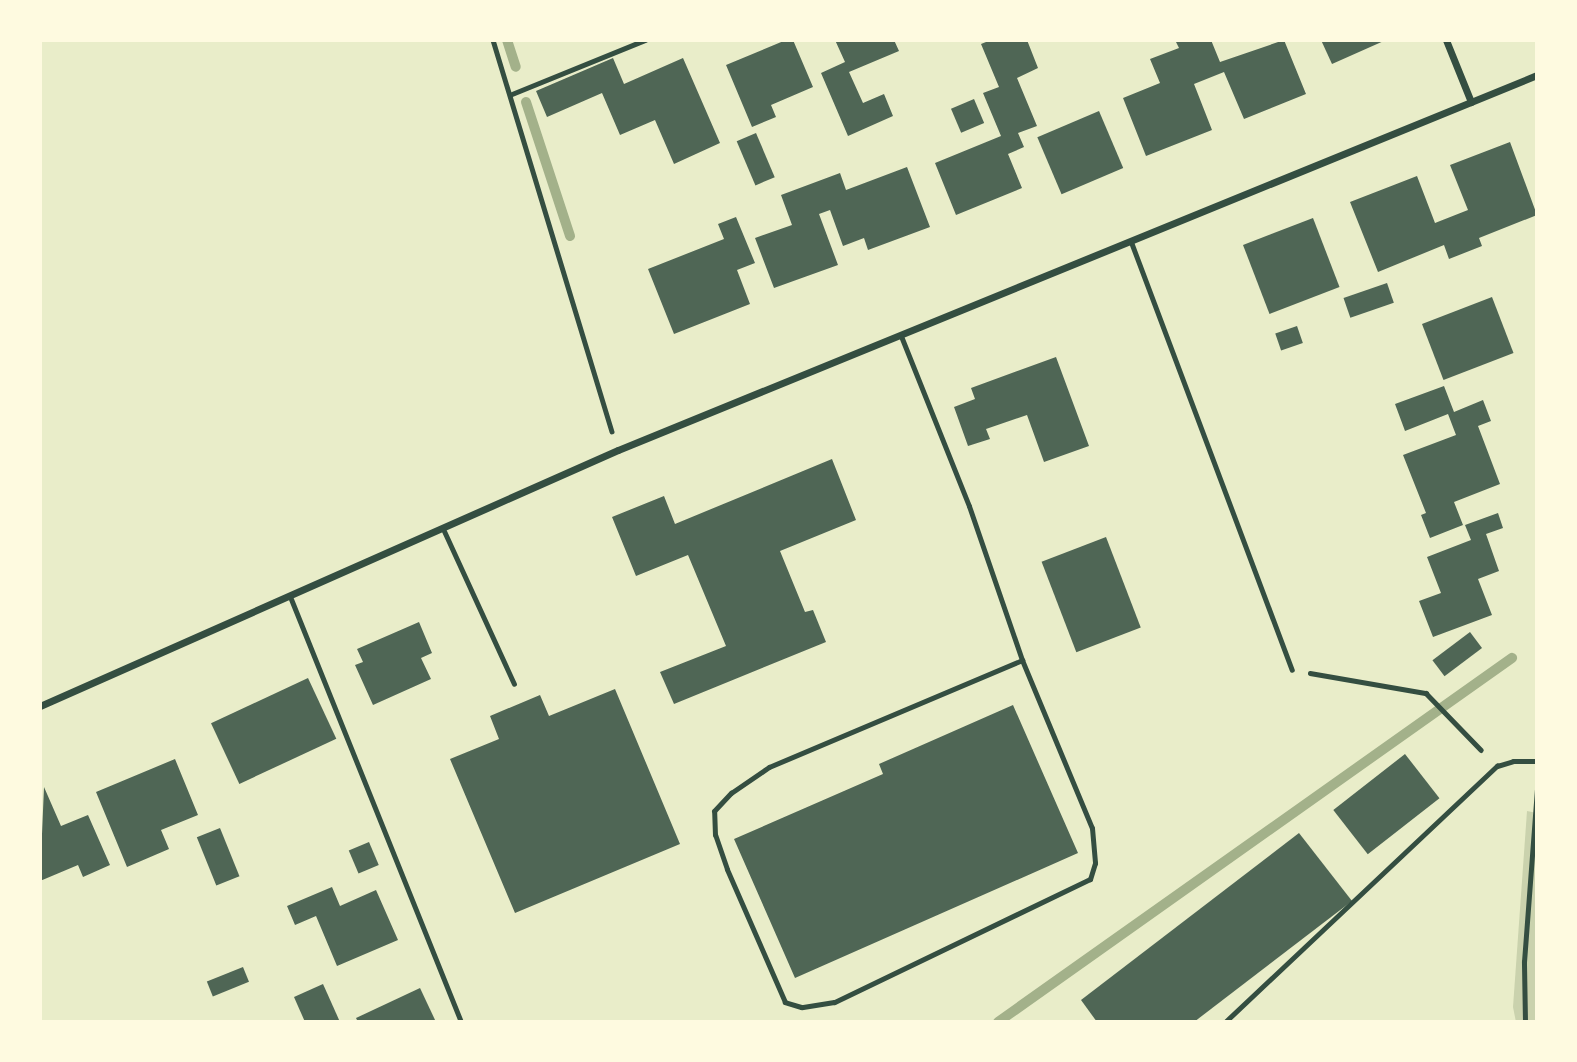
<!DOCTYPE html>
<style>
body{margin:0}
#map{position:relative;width:1577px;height:1062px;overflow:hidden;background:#e9edc9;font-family:"PT Sans",sans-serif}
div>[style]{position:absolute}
.green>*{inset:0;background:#cad2ad}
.stream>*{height:10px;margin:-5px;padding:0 5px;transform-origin:5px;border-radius:5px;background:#a3b18a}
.building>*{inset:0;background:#4f6655;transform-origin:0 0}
.path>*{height:4.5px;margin:-2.25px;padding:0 2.25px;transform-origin:2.25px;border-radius:2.25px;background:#344e41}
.service>*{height:5px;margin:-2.5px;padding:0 2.5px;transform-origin:2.5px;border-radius:2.5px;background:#344e41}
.minor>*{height:7px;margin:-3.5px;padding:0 3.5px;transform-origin:3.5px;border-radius:3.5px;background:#344e41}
span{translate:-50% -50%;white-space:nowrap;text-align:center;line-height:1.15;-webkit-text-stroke:5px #fefae0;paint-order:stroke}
.frame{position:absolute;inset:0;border:42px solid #fefae0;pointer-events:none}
</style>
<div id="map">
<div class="green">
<i style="clip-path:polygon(1527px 811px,1537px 813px,1537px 1022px,1516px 1022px,1513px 1007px)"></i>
</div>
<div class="stream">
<i style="left:507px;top:40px;width:28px;rotate:72deg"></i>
<i style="left:526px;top:102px;width:141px;rotate:71.8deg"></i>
<i style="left:998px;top:1022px;width:630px;rotate:-35.31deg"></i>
</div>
<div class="building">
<i style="clip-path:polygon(786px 40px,793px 40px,813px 87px,771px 105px,776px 117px,752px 127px,726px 65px)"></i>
<i style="clip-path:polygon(835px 40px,894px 40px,899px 51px,849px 72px,863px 103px,884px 94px,893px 116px,848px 136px,821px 73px,845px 62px)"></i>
<i style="clip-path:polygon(991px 40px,1027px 40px,1038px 68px,1017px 78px,1037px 126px,1018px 133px,1024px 147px,1008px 154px,1022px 188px,956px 215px,935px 163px,1001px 136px,983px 93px,999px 87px,981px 44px)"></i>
<i style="clip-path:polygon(1175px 40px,1211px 40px,1220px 62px,1284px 40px,1306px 94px,1244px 119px,1224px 72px,1194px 84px,1212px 130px,1146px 156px,1123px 98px,1160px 83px,1150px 59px,1179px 48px)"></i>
<i style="clip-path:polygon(1321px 40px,1386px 40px,1332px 64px)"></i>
<i style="clip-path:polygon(613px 58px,624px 84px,683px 58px,720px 143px,674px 164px,655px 120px,620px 135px,602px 93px,547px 117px,536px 91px)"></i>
<i style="left:974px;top:99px;width:26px;height:25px;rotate:67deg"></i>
<i style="left:1099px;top:111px;width:62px;height:67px;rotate:67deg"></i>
<i style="left:756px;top:133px;width:48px;height:21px;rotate:67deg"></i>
<i style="clip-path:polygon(1510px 142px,1537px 215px,1479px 238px,1482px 246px,1449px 259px,1444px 245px,1378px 272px,1350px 202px,1417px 176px,1435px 223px,1468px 210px,1450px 165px)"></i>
<i style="clip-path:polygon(907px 167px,930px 227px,868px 250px,864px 238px,843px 246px,830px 210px,819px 214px,838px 265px,774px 288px,755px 238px,792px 225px,781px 195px,840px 173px,846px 190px)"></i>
<i style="clip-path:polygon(736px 217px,755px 263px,737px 270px,750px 304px,674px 334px,648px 269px,724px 239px,718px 224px)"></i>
<i style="left:1313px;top:218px;width:74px;height:75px;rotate:69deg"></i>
<i style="left:1387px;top:283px;width:21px;height:46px;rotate:71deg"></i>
<i style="left:1492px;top:297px;width:60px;height:75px;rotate:69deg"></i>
<i style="left:1297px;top:326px;width:18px;height:23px;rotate:71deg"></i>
<i style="clip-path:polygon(1056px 357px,1089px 446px,1044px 462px,1027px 415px,986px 429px,990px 439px,968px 446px,954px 407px,975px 399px,971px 388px)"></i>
<i style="clip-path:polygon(1444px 386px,1454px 412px,1483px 400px,1491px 421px,1478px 426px,1500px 484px,1454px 502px,1463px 525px,1430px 538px,1421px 515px,1426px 513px,1403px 455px,1456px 435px,1448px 414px,1405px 431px,1395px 404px)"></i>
<i style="clip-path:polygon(832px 459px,856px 520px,780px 551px,805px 612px,813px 610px,826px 642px,674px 704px,660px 672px,726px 646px,688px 555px,636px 576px,612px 517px,664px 496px,675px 524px)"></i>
<i style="clip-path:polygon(1498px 513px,1503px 528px,1486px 534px,1499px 571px,1478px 579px,1492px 615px,1433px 637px,1419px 601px,1441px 593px,1427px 557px,1471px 540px,1465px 525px)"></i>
<i style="left:1106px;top:537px;width:97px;height:69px;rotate:69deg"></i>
<i style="clip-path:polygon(419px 622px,432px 653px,421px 658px,431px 679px,373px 705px,355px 665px,363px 662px,357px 649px)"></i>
<i style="left:1470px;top:632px;width:20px;height:47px;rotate:53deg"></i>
<i style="left:308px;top:678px;width:67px;height:107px;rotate:65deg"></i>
<i style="clip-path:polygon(615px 689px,680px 844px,515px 913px,450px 759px,499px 739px,490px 716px,540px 695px,549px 716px)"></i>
<i style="clip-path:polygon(1013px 705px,1078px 853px,795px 978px,734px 839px,883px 774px,879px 764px)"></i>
<i style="left:1405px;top:754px;width:56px;height:91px;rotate:52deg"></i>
<i style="clip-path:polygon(175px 759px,198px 815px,161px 830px,169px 849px,127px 867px,96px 792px)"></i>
<i style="clip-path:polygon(44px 787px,61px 826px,88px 815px,110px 865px,83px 877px,78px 865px,40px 881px)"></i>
<i style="left:220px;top:828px;width:52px;height:25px;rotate:68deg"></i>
<i style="clip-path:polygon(1299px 833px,1352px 901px,1194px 1022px,1097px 1022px,1081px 1000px)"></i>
<i style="left:369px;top:842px;width:25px;height:22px;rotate:67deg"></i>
<i style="clip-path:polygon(332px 887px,340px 906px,376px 890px,398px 940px,337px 966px,316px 916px,295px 925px,287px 906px)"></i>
<i style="left:243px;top:967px;width:16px;height:39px;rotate:68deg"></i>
<i style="clip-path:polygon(323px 984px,340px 1022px,305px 1022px,294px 997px)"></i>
<i style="clip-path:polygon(420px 988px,436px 1022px,358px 1022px,356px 1018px)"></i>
</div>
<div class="path">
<i style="left:493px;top:40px;width:409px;rotate:73.1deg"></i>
<i style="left:512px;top:94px;width:144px;rotate:-22.1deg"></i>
<i style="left:1310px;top:673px;width:118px;rotate:9.8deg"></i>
<i style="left:1426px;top:693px;width:79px;rotate:46deg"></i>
<i style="left:1525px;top:1022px;width:60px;rotate:-91deg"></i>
<i style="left:1524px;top:962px;width:174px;rotate:-85.7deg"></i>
</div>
<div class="service">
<i style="left:1131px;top:242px;width:457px;rotate:69.4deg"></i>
<i style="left:901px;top:336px;width:183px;rotate:68.2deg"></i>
<i style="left:969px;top:506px;width:163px;rotate:71deg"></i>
<i style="left:1022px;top:660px;width:182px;rotate:67.4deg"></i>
<i style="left:1092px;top:828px;width:35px;rotate:85deg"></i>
<i style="left:1095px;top:863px;width:17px;rotate:107deg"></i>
<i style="left:1090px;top:879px;width:284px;rotate:154.3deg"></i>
<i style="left:834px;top:1002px;width:33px;rotate:171deg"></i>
<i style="left:801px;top:1007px;width:17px;rotate:-163deg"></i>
<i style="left:785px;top:1002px;width:145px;rotate:-113.6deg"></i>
<i style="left:727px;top:869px;width:36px;rotate:-109deg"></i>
<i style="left:715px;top:835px;width:24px;rotate:-92deg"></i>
<i style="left:714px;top:811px;width:25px;rotate:-47deg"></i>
<i style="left:731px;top:793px;width:46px;rotate:-34.4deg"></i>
<i style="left:769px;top:767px;width:275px;rotate:-22.9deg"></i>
<i style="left:444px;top:531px;width:168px;rotate:65.4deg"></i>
<i style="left:291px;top:599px;width:456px;rotate:68.1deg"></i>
<i style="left:1225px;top:1022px;width:374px;rotate:-43.3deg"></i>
<i style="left:1497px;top:766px;width:17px;rotate:-17deg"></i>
<i style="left:1513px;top:761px;width:24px"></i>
</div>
<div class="minor">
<i style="left:1446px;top:40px;width:67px;rotate:68deg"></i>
<i style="left:40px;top:706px;width:632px;rotate:-23.89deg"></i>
<i style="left:618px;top:450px;width:993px;rotate:-22.2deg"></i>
</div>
<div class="frame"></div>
</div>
